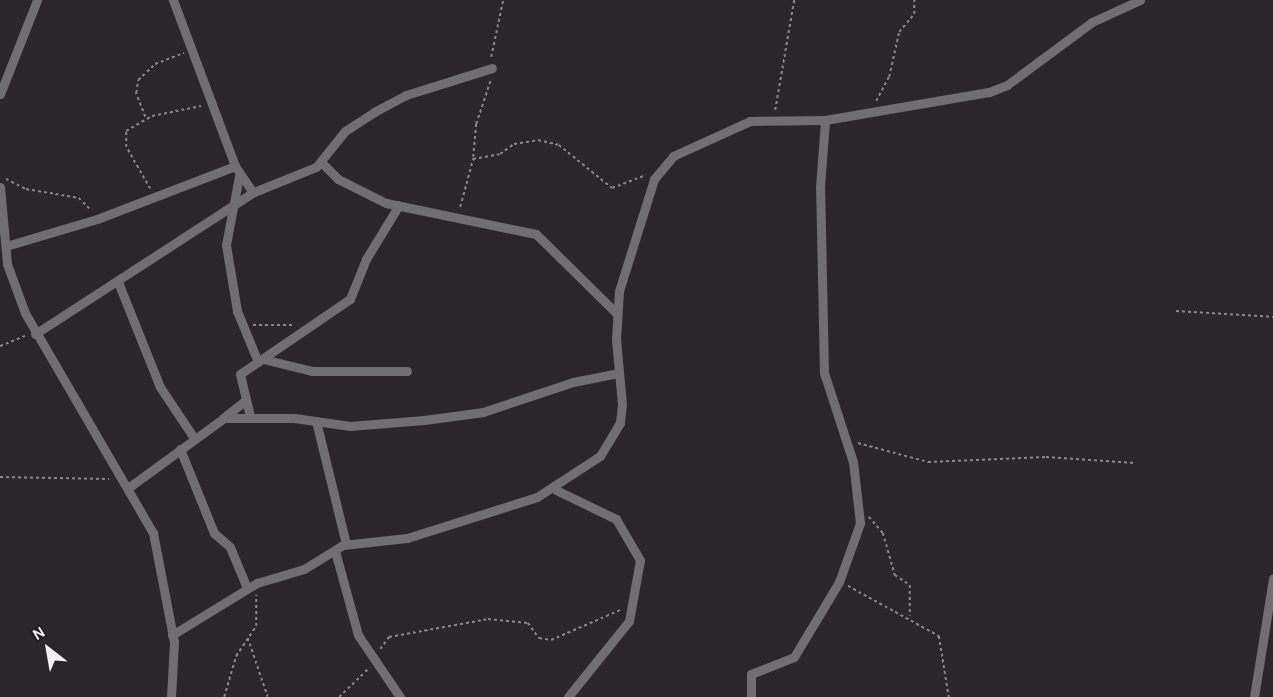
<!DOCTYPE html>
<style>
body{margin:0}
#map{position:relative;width:1273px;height:697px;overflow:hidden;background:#2c262a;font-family:Karla,sans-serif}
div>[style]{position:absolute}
.path>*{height:1.5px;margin-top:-0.75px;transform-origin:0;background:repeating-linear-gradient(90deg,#8c878b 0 3px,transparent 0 6px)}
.street>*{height:9px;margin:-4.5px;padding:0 4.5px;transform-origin:4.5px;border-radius:4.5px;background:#706e71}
span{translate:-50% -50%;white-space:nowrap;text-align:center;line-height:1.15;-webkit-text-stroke:4.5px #221c20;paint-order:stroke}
.north{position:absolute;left:18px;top:619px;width:60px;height:60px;-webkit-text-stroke:4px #221c20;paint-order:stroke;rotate:329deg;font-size:16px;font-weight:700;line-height:24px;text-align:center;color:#f3eff2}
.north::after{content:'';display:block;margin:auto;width:21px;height:27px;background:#f3eff2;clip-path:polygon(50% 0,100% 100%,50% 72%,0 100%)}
</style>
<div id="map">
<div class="path">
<i style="left:491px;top:57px;width:58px;rotate:-78.1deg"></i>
<i style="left:876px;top:101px;width:27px;rotate:-62deg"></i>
<i style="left:889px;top:77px;width:46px;rotate:-77.5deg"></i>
<i style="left:899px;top:32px;width:23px;rotate:-50deg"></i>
<i style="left:914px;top:14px;width:14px;rotate:-90deg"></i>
<i style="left:775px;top:110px;width:112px;rotate:-80.2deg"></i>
<i style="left:145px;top:117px;width:26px;rotate:-111deg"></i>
<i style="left:136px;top:93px;width:13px;rotate:-81deg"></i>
<i style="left:138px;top:80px;width:23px;rotate:-43deg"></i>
<i style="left:155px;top:64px;width:31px;rotate:-21deg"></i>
<i style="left:473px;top:157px;width:33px;rotate:-85deg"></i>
<i style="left:476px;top:124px;width:47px;rotate:-71.6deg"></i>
<i style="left:6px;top:179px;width:22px;rotate:27deg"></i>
<i style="left:26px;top:189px;width:54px;rotate:9.6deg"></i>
<i style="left:79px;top:198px;width:18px;rotate:45deg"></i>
<i style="left:150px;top:189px;width:48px;rotate:-119.7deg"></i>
<i style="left:126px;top:147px;width:16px;rotate:-90deg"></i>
<i style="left:126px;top:131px;width:30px;rotate:-30deg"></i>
<i style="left:152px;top:116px;width:50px;rotate:-11.5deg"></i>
<i style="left:460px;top:207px;width:50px;rotate:-74.8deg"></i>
<i style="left:473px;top:159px;width:27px;rotate:-10deg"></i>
<i style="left:500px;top:154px;width:17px;rotate:-36deg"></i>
<i style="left:514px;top:144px;width:24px;rotate:-9deg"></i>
<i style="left:538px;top:140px;width:22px;rotate:13deg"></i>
<i style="left:559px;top:145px;width:68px;rotate:39.1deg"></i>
<i style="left:612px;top:188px;width:36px;rotate:-21deg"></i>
<i style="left:1176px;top:311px;width:97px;rotate:3.5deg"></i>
<i style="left:253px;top:325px;width:39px"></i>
<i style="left:0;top:346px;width:27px;rotate:-22deg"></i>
<i style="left:858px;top:443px;width:73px;rotate:15.2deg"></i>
<i style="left:928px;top:462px;width:118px;rotate:-2.4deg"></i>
<i style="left:1046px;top:457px;width:89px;rotate:3.9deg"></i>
<i style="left:0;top:477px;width:109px;rotate:1.1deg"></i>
<i style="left:869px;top:517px;width:21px;rotate:49deg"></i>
<i style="left:883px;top:533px;width:44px;rotate:74.1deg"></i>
<i style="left:895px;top:575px;width:18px;rotate:34deg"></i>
<i style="left:910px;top:585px;width:31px;rotate:90deg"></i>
<i style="left:848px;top:586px;width:104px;rotate:28.8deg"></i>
<i style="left:939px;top:636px;width:62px;rotate:80.7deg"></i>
<i style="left:248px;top:638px;width:62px;rotate:71.3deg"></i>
<i style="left:380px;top:649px;width:15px;rotate:-53deg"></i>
<i style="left:389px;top:637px;width:101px;rotate:-10.3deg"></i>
<i style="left:488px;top:619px;width:40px;rotate:5.7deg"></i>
<i style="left:528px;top:623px;width:19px;rotate:54deg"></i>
<i style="left:539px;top:638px;width:12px;rotate:9deg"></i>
<i style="left:551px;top:640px;width:75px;rotate:-23.5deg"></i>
<i style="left:224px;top:697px;width:43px;rotate:-73.7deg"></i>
<i style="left:236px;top:656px;width:36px;rotate:-56deg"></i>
<i style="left:256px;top:626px;width:31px;rotate:-90deg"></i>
<i style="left:339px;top:697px;width:42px;rotate:-44deg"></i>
</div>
<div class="street">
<i style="left:173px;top:0;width:177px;rotate:69.5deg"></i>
<i style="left:235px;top:166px;width:32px;rotate:56deg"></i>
<i style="left:0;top:94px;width:101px;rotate:-68.5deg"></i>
<i style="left:322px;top:163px;width:23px;rotate:45deg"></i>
<i style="left:338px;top:179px;width:54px;rotate:26.6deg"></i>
<i style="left:386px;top:203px;width:153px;rotate:11.7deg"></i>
<i style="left:536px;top:234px;width:112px;rotate:44.6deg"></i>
<i style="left:239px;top:176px;width:70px;rotate:100.7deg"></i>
<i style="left:226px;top:245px;width:67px;rotate:80.5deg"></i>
<i style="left:237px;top:311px;width:55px;rotate:67.6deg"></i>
<i style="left:0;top:187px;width:77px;rotate:84.8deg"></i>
<i style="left:7px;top:264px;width:52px;rotate:69.8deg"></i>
<i style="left:25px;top:313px;width:255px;rotate:59.8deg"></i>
<i style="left:153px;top:533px;width:111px;rotate:79.1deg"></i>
<i style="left:174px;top:642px;width:55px;rotate:93.1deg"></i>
<i style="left:6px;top:246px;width:95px;rotate:-16.5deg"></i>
<i style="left:97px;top:219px;width:148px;rotate:-21deg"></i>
<i style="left:118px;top:282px;width:113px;rotate:68.2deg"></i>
<i style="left:160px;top:387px;width:61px;rotate:56.3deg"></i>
<i style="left:35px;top:334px;width:261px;rotate:-33deg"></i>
<i style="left:254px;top:192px;width:67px;rotate:-22deg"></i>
<i style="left:316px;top:167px;width:46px;rotate:-51.1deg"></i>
<i style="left:345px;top:131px;width:35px;rotate:-33deg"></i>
<i style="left:374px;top:112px;width:36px;rotate:-28deg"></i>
<i style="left:406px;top:95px;width:90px;rotate:-17.4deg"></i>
<i style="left:263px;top:359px;width:50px;rotate:13.8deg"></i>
<i style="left:312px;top:371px;width:95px"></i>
<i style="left:250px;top:416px;width:43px;rotate:-103.4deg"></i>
<i style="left:240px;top:374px;width:133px;rotate:-34.3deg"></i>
<i style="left:350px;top:299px;width:43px;rotate:-68.2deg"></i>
<i style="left:366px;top:259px;width:63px;rotate:-58.6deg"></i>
<i style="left:223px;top:418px;width:29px;rotate:-38deg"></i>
<i style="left:316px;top:421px;width:127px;rotate:76.3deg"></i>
<i style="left:180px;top:449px;width:91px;rotate:68deg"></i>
<i style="left:214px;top:533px;width:21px;rotate:41deg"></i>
<i style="left:230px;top:547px;width:44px;rotate:67.5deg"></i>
<i style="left:128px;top:488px;width:119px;rotate:-36.1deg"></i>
<i style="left:224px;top:418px;width:70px"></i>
<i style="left:294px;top:418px;width:57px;rotate:8.1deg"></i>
<i style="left:350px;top:426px;width:74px;rotate:-4.6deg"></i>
<i style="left:424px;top:420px;width:60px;rotate:-7.7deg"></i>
<i style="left:483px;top:412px;width:95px;rotate:-18.4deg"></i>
<i style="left:573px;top:382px;width:47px;rotate:-11.1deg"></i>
<i style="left:556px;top:490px;width:67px;rotate:25.8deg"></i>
<i style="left:616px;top:519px;width:48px;rotate:59.7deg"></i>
<i style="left:640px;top:560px;width:62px;rotate:100.2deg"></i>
<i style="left:629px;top:621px;width:97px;rotate:128.8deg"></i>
<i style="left:335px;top:551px;width:87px;rotate:74.7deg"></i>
<i style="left:358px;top:635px;width:75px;rotate:55.9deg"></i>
<i style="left:172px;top:635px;width:100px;rotate:-31.5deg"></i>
<i style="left:257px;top:583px;width:49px;rotate:-16.6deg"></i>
<i style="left:304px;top:569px;width:46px;rotate:-31.6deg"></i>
<i style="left:343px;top:545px;width:64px;rotate:-6.2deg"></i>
<i style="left:407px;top:538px;width:136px;rotate:-17.5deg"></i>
<i style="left:537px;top:497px;width:75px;rotate:-33.1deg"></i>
<i style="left:600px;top:456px;width:39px;rotate:-59deg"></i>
<i style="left:620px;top:423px;width:19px;rotate:-84deg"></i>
<i style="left:622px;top:404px;width:65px;rotate:-95.3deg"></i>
<i style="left:616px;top:339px;width:48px;rotate:-86.4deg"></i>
<i style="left:619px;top:291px;width:117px;rotate:-72.6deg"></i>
<i style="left:654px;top:179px;width:30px;rotate:-50deg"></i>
<i style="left:673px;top:156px;width:85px;rotate:-24.4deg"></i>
<i style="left:750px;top:121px;width:75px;rotate:-0.8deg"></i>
<i style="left:825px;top:120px;width:166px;rotate:-9.7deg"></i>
<i style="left:989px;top:92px;width:19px;rotate:-21deg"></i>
<i style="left:1007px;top:85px;width:106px;rotate:-36.5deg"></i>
<i style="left:1092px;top:22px;width:53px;rotate:-24.6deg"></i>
<i style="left:751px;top:697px;width:23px;rotate:-90deg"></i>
<i style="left:751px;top:674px;width:46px;rotate:-21.6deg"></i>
<i style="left:794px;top:657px;width:87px;rotate:-59deg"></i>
<i style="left:839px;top:582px;width:63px;rotate:-70.4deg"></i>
<i style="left:860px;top:523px;width:61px;rotate:-96.5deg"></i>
<i style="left:853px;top:462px;width:94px;rotate:-108deg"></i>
<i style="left:824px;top:373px;width:186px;rotate:-91.2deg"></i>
<i style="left:820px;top:187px;width:67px;rotate:-85.7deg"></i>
<i style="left:1254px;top:697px;width:120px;rotate:-80.9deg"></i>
</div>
<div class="north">N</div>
</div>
